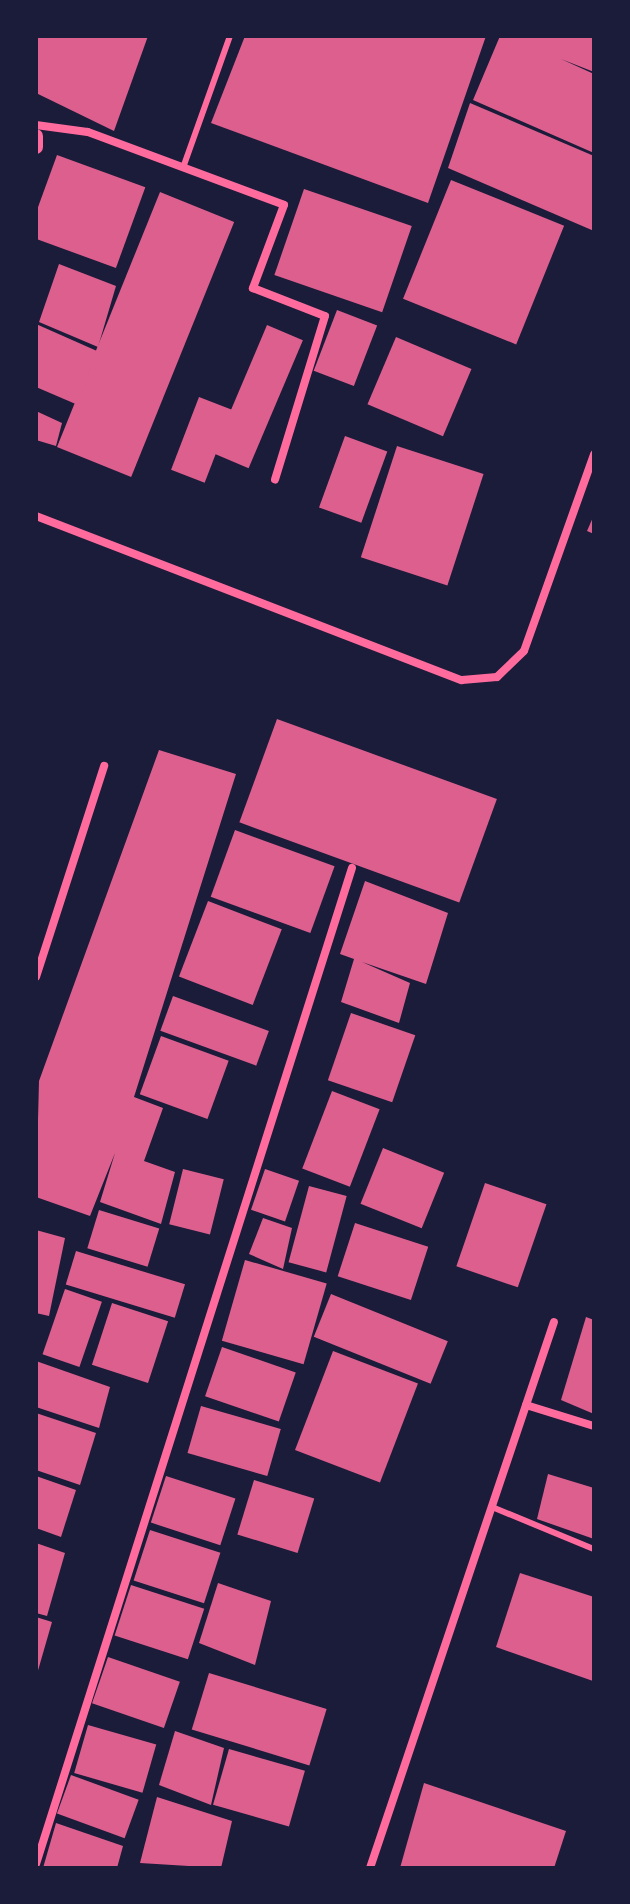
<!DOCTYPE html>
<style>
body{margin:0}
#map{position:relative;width:630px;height:1904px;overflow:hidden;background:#1b1b3a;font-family:"Space Grotesk",sans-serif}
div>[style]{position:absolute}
.building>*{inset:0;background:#dd5f8e;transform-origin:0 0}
.service>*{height:6px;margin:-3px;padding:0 3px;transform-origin:3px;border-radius:3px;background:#ff6b9d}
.minor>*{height:8px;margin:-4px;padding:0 4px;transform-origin:4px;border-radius:4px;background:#ff6b9d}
.tertiary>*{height:14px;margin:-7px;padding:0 7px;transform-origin:7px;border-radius:7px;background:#ff6b9d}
span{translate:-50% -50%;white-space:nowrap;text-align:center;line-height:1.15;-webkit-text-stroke:8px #1b1b3a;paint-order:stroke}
.frame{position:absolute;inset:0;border:38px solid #1b1b3a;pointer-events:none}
</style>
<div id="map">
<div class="building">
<i style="clip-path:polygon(36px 36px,148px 36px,114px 131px,36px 93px)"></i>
<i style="clip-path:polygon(245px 36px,486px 36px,428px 203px,211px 123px)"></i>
<i style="clip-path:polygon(500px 36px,594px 36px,594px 72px,561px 59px,594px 74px,594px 153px,473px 100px)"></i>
<i style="clip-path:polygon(470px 103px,594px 156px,594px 231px,448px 168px)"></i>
<i style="left:57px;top:155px;width:94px;height:86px;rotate:20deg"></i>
<i style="left:451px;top:180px;width:122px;height:128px;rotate:22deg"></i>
<i style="left:304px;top:189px;width:114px;height:91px;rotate:19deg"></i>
<i style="left:160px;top:192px;width:80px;height:275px;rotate:22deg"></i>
<i style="clip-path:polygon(59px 264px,116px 286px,98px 347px,39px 322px)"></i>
<i style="left:337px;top:310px;width:43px;height:65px;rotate:21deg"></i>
<i style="clip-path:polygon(36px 324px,97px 351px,78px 405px,36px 387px)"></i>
<i style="left:267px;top:325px;width:39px;height:139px;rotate:23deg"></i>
<i style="left:396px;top:337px;width:82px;height:73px;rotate:23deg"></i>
<i style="left:199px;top:397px;width:36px;height:78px;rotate:21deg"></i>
<i style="clip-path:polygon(36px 411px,62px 423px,56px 446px,36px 440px)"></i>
<i style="left:345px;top:436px;width:45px;height:76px;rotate:20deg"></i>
<i style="left:397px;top:446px;width:91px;height:117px;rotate:18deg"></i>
<i style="clip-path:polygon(594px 515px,594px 534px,587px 531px)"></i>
<i style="left:277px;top:719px;width:234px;height:110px;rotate:20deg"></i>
<i style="clip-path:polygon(159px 750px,236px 774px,134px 1097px,163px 1108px,144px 1161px,175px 1172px,161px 1224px,100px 1202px,115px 1153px,90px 1216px,36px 1197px,39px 1081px)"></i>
<i style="left:235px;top:830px;width:106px;height:71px;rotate:20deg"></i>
<i style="clip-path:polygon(365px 881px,448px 913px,426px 984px,362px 962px,410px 983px,399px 1023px,341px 1002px,354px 959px,340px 954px)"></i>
<i style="left:208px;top:901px;width:79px;height:81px;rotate:21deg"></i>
<i style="left:173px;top:996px;width:102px;height:37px;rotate:20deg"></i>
<i style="left:351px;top:1013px;width:68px;height:71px;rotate:19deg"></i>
<i style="left:161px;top:1036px;width:72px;height:62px;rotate:20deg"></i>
<i style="left:332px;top:1091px;width:51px;height:83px;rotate:21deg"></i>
<i style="left:383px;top:1148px;width:66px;height:60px;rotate:22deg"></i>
<i style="left:183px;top:1169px;width:42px;height:57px;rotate:14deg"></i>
<i style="left:265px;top:1169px;width:36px;height:43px;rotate:19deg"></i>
<i style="left:485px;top:1183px;width:65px;height:88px;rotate:19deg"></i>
<i style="left:309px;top:1186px;width:39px;height:79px;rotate:15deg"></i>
<i style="left:99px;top:1210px;width:63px;height:40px;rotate:17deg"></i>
<i style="clip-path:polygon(263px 1218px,292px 1228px,283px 1269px,249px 1254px)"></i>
<i style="left:355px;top:1223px;width:77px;height:56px;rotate:18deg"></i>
<i style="clip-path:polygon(36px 1230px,65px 1238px,49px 1316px,36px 1313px)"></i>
<i style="left:76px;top:1251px;width:114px;height:35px;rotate:17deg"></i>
<i style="left:245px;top:1260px;width:85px;height:84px;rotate:16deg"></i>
<i style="left:65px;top:1289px;width:39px;height:69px;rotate:19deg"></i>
<i style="left:331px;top:1294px;width:126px;height:46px;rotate:22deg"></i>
<i style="left:112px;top:1303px;width:59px;height:65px;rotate:18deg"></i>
<i style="clip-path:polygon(586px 1317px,594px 1320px,594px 1414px,561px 1400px)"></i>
<i style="left:222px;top:1347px;width:78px;height:52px;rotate:19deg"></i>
<i style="left:333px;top:1351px;width:91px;height:106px;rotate:21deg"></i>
<i style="clip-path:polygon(36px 1361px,110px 1387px,99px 1428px,36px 1407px)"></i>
<i style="left:201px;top:1406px;width:83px;height:49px;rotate:16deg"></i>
<i style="clip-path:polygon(36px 1413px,96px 1433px,80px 1485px,36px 1470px)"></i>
<i style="clip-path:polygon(548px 1474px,594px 1488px,594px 1539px,537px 1519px)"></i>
<i style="clip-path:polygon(36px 1476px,76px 1490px,61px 1537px,36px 1528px)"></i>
<i style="left:166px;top:1476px;width:73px;height:49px;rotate:18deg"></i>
<i style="left:254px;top:1480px;width:63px;height:57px;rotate:17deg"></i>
<i style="left:150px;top:1530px;width:74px;height:53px;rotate:18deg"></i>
<i style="clip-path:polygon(36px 1543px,65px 1553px,47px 1616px,36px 1613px)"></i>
<i style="clip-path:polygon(520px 1573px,594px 1597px,593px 1681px,496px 1647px)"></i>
<i style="clip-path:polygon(218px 1583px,271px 1601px,255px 1665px,199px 1643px)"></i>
<i style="left:131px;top:1585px;width:77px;height:53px;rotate:18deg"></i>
<i style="clip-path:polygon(36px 1617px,52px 1622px,37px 1674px,36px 1673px)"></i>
<i style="left:108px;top:1657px;width:76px;height:49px;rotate:19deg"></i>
<i style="left:209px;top:1673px;width:123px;height:59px;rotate:17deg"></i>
<i style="left:88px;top:1725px;width:71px;height:50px;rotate:16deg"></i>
<i style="clip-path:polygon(175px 1731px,224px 1748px,211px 1805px,159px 1785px)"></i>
<i style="left:229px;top:1749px;width:79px;height:58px;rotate:16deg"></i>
<i style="left:71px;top:1775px;width:72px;height:41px;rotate:20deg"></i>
<i style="clip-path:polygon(424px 1783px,566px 1831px,554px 1868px,400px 1868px)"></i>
<i style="clip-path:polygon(157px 1797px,232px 1821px,221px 1868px,140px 1863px)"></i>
<i style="clip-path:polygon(56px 1823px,123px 1846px,117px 1868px,43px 1868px)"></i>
</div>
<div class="service">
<i style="left:184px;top:165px;width:137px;rotate:-70.4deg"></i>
<i style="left:492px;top:1507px;width:110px;rotate:22.4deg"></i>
</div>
<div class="minor">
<i style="left:36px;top:125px;width:52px;rotate:7.7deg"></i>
<i style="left:88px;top:132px;width:209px;rotate:20.4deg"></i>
<i style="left:284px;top:205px;width:89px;rotate:110.5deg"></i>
<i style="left:253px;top:288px;width:77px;rotate:21.3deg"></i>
<i style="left:325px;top:316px;width:171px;rotate:107deg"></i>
<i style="left:36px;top:516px;width:456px;rotate:21.1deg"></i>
<i style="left:462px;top:680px;width:35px;rotate:-5deg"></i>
<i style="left:497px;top:677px;width:37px;rotate:-44deg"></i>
<i style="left:524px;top:651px;width:209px;rotate:-70.4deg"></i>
<i style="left:36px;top:977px;width:222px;rotate:-72.1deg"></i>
<i style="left:526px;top:1405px;width:71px;rotate:17.2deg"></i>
<i style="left:36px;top:1864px;width:1045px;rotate:-72.4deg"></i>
<i style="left:370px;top:1868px;width:576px;rotate:-71.38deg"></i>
</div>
<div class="tertiary">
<i style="left:36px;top:136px;width:11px;rotate:90deg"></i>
</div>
<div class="frame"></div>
</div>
